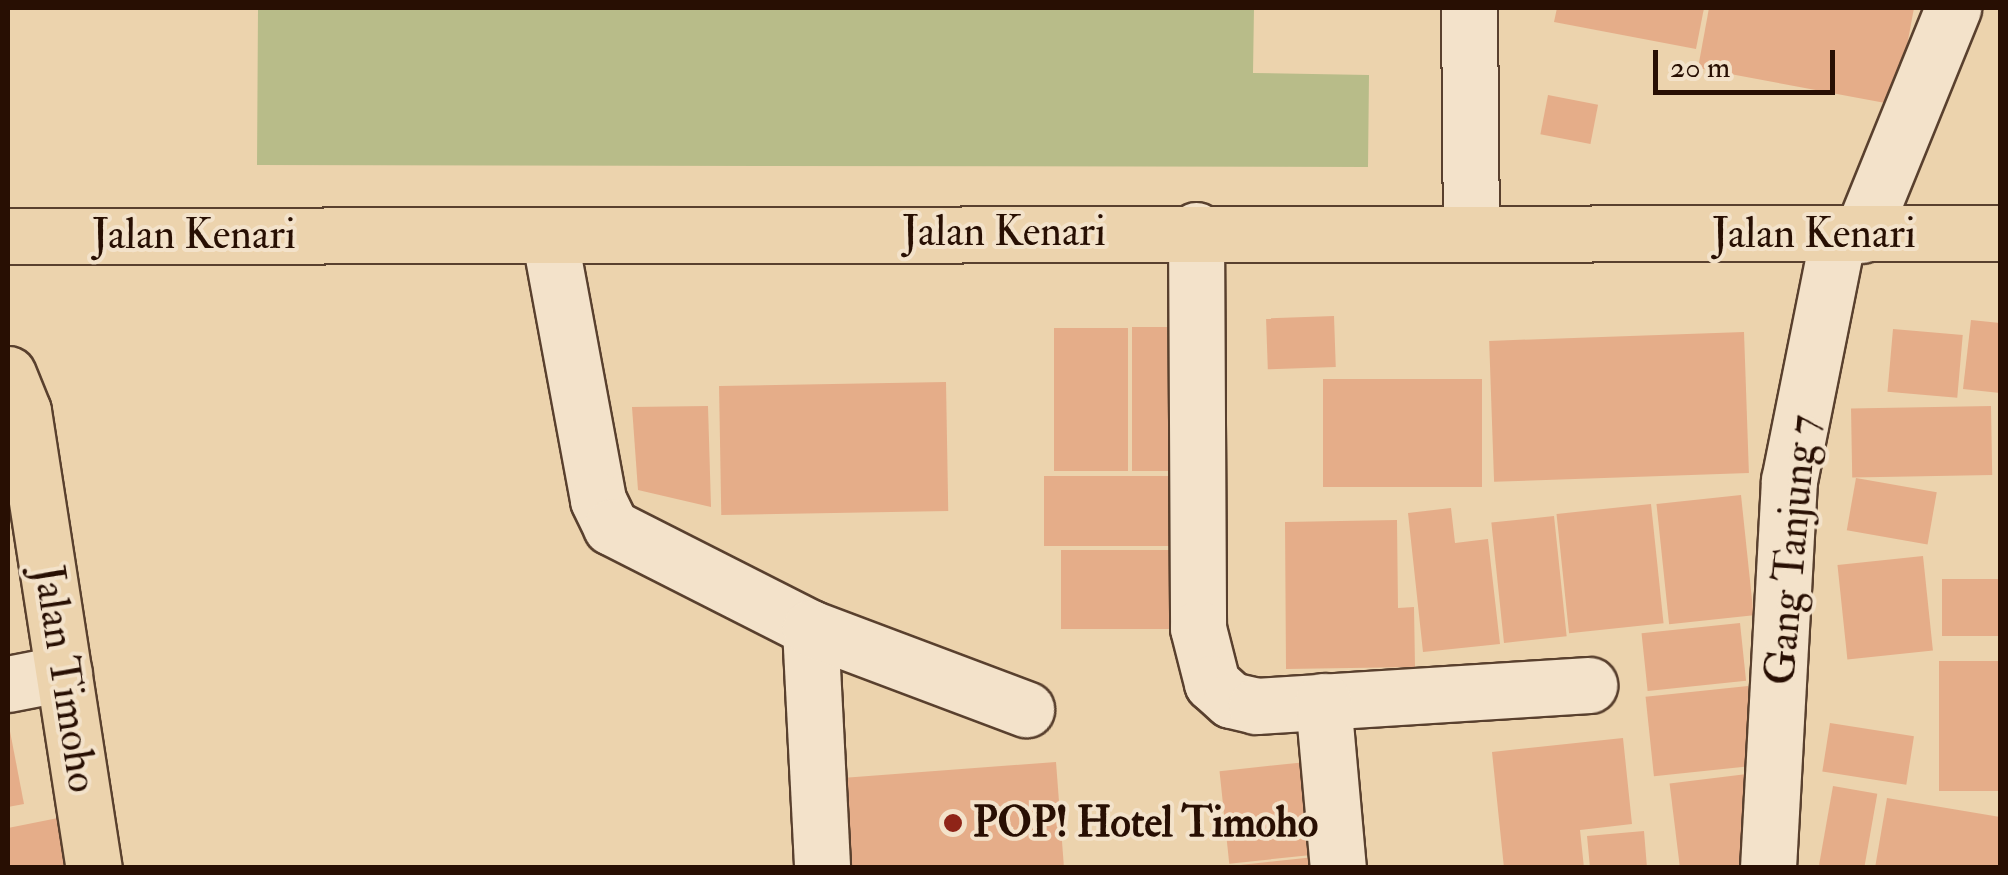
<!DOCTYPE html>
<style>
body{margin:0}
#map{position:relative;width:2008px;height:875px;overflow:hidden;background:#ecd3ad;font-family:"IM FELL Double Pica",serif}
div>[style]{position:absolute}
.green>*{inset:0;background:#b8bc89}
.building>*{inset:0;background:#e5ad89;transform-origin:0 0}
.roads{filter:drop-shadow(2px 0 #59402e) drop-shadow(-2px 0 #59402e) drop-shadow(0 2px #59402e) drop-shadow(0 -2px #59402e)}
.minor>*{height:55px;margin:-27.5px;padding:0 27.5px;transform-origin:27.5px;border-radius:27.5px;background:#f3e2ca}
.major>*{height:55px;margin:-27.5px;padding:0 27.5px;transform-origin:27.5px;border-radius:27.5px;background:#ecd3ad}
.dots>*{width:28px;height:28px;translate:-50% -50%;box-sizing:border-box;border:5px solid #f3e2ca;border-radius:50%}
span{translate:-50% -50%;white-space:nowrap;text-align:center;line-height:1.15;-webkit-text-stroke:8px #f3e2ca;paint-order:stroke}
.street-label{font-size:42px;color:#280f03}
.poi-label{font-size:42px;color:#280f03;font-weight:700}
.left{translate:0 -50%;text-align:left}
.frame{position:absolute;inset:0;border:10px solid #280f03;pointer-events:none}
.scale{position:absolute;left:1653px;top:50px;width:182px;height:45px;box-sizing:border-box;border:5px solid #280f03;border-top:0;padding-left:12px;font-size:30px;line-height:35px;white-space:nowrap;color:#280f03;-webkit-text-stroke:8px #f3e2ca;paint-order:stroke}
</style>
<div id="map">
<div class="green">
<i style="clip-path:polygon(258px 8px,1254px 8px,1253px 73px,1369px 75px,1368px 167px,257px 165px)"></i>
</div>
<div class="building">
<i style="clip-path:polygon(1557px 8px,1704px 8px,1696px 49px,1554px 22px)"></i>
<i style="clip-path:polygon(1709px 8px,1914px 8px,1896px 105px,1698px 68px)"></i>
<i style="left:1548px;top:95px;width:51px;height:40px;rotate:11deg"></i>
<i style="left:1334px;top:316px;width:51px;height:68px;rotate:88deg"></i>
<i style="clip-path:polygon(1971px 320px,2000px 323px,2000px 393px,1963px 389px)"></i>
<i style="left:1132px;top:327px;width:54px;height:144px"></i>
<i style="left:1054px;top:328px;width:74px;height:143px"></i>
<i style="left:1893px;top:329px;width:70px;height:63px;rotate:5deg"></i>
<i style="left:1744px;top:332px;width:141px;height:255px;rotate:88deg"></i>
<i style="left:1323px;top:379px;width:159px;height:108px"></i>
<i style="left:946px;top:382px;width:129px;height:227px;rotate:89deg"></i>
<i style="clip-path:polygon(708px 406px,711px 507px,638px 490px,632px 407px)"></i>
<i style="left:1991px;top:406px;width:69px;height:140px;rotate:89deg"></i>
<i style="left:1044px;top:476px;width:140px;height:70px"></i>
<i style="left:1856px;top:478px;width:82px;height:53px;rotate:10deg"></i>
<i style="left:1741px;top:495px;width:121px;height:85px;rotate:84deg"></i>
<i style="left:1651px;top:504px;width:120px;height:95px;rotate:84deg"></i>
<i style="clip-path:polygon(1451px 508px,1455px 543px,1488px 539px,1500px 644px,1423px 652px,1408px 513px)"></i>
<i style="left:1554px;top:516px;width:121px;height:63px;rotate:84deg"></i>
<i style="clip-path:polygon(1397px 520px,1398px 608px,1414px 607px,1415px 667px,1286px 669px,1285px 522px)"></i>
<i style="left:1061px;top:550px;width:123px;height:79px"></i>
<i style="left:1923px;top:556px;width:95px;height:86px;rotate:84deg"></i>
<i style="left:2000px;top:579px;width:57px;height:58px;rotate:90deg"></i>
<i style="left:1740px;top:623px;width:58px;height:99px;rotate:84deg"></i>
<i style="left:2000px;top:661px;width:130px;height:61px;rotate:90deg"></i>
<i style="left:1748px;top:686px;width:80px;height:103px;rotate:84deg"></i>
<i style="clip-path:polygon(8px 721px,24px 804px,8px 807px)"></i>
<i style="left:1830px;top:723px;width:85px;height:49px;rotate:9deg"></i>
<i style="clip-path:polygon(1623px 738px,1632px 824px,1580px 830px,1584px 868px,1504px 868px,1492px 752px)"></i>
<i style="left:1316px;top:761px;width:93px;height:97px;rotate:84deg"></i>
<i style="clip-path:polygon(1056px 762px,1064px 868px,849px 868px,842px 778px)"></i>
<i style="left:1747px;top:774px;width:95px;height:78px;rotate:83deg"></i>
<i style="left:1833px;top:786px;width:45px;height:80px;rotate:10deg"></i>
<i style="clip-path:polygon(1887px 798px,2000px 817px,2000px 868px,1875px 868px)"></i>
<i style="clip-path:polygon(58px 818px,68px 868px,8px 868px,8px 828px)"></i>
<i style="clip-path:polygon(1644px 831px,1647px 868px,1590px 868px,1587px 836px)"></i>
<i style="clip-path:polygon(1324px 856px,1325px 868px,1240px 868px,1240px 865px)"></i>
</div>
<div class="roads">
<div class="minor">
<i style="left:1469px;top:8px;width:224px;rotate:89.5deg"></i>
<i style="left:1196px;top:230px;width:398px;rotate:89.7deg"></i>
<i style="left:1198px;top:628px;width:57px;rotate:75.7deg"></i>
<i style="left:1212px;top:683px;width:25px;rotate:42deg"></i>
<i style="left:1231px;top:700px;width:26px;rotate:13deg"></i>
<i style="left:1256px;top:706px;width:334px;rotate:-3.6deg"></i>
<i style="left:549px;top:235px;width:269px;rotate:79.5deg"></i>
<i style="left:598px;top:500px;width:30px;rotate:64deg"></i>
<i style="left:611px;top:527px;width:223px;rotate:26.9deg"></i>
<i style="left:810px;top:628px;width:240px;rotate:87.1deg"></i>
<i style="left:1861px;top:235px;width:245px;rotate:-67.9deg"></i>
<i style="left:810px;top:628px;width:231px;rotate:20.6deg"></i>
<i style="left:8px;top:684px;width:57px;rotate:-11.1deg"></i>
<i style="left:1323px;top:701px;width:168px;rotate:84.9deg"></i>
<i style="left:1768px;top:868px;width:388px;rotate:-86.9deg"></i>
<i style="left:1789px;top:481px;width:251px;rotate:-78.7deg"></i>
</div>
<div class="major">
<i style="left:8px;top:236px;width:1992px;rotate:-0.09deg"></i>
<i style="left:8px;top:374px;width:40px;rotate:68deg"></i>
<i style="left:23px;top:411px;width:462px;rotate:81.2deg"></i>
</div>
</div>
<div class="dots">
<i style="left:953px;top:823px;background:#8f2418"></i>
</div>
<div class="street-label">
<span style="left:1004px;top:232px">Jalan Kenari</span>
<span style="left:1814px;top:234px">Jalan Kenari</span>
<span style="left:194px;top:235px">Jalan Kenari</span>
<span style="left:1792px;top:550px;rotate:-85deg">Gang Tanjung 7</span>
<span style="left:65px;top:679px;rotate:81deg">Jalan Timoho</span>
</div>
<div class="poi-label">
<span class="left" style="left:973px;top:823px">POP! Hotel Timoho</span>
</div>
<div class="frame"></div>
<div class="scale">20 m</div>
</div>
